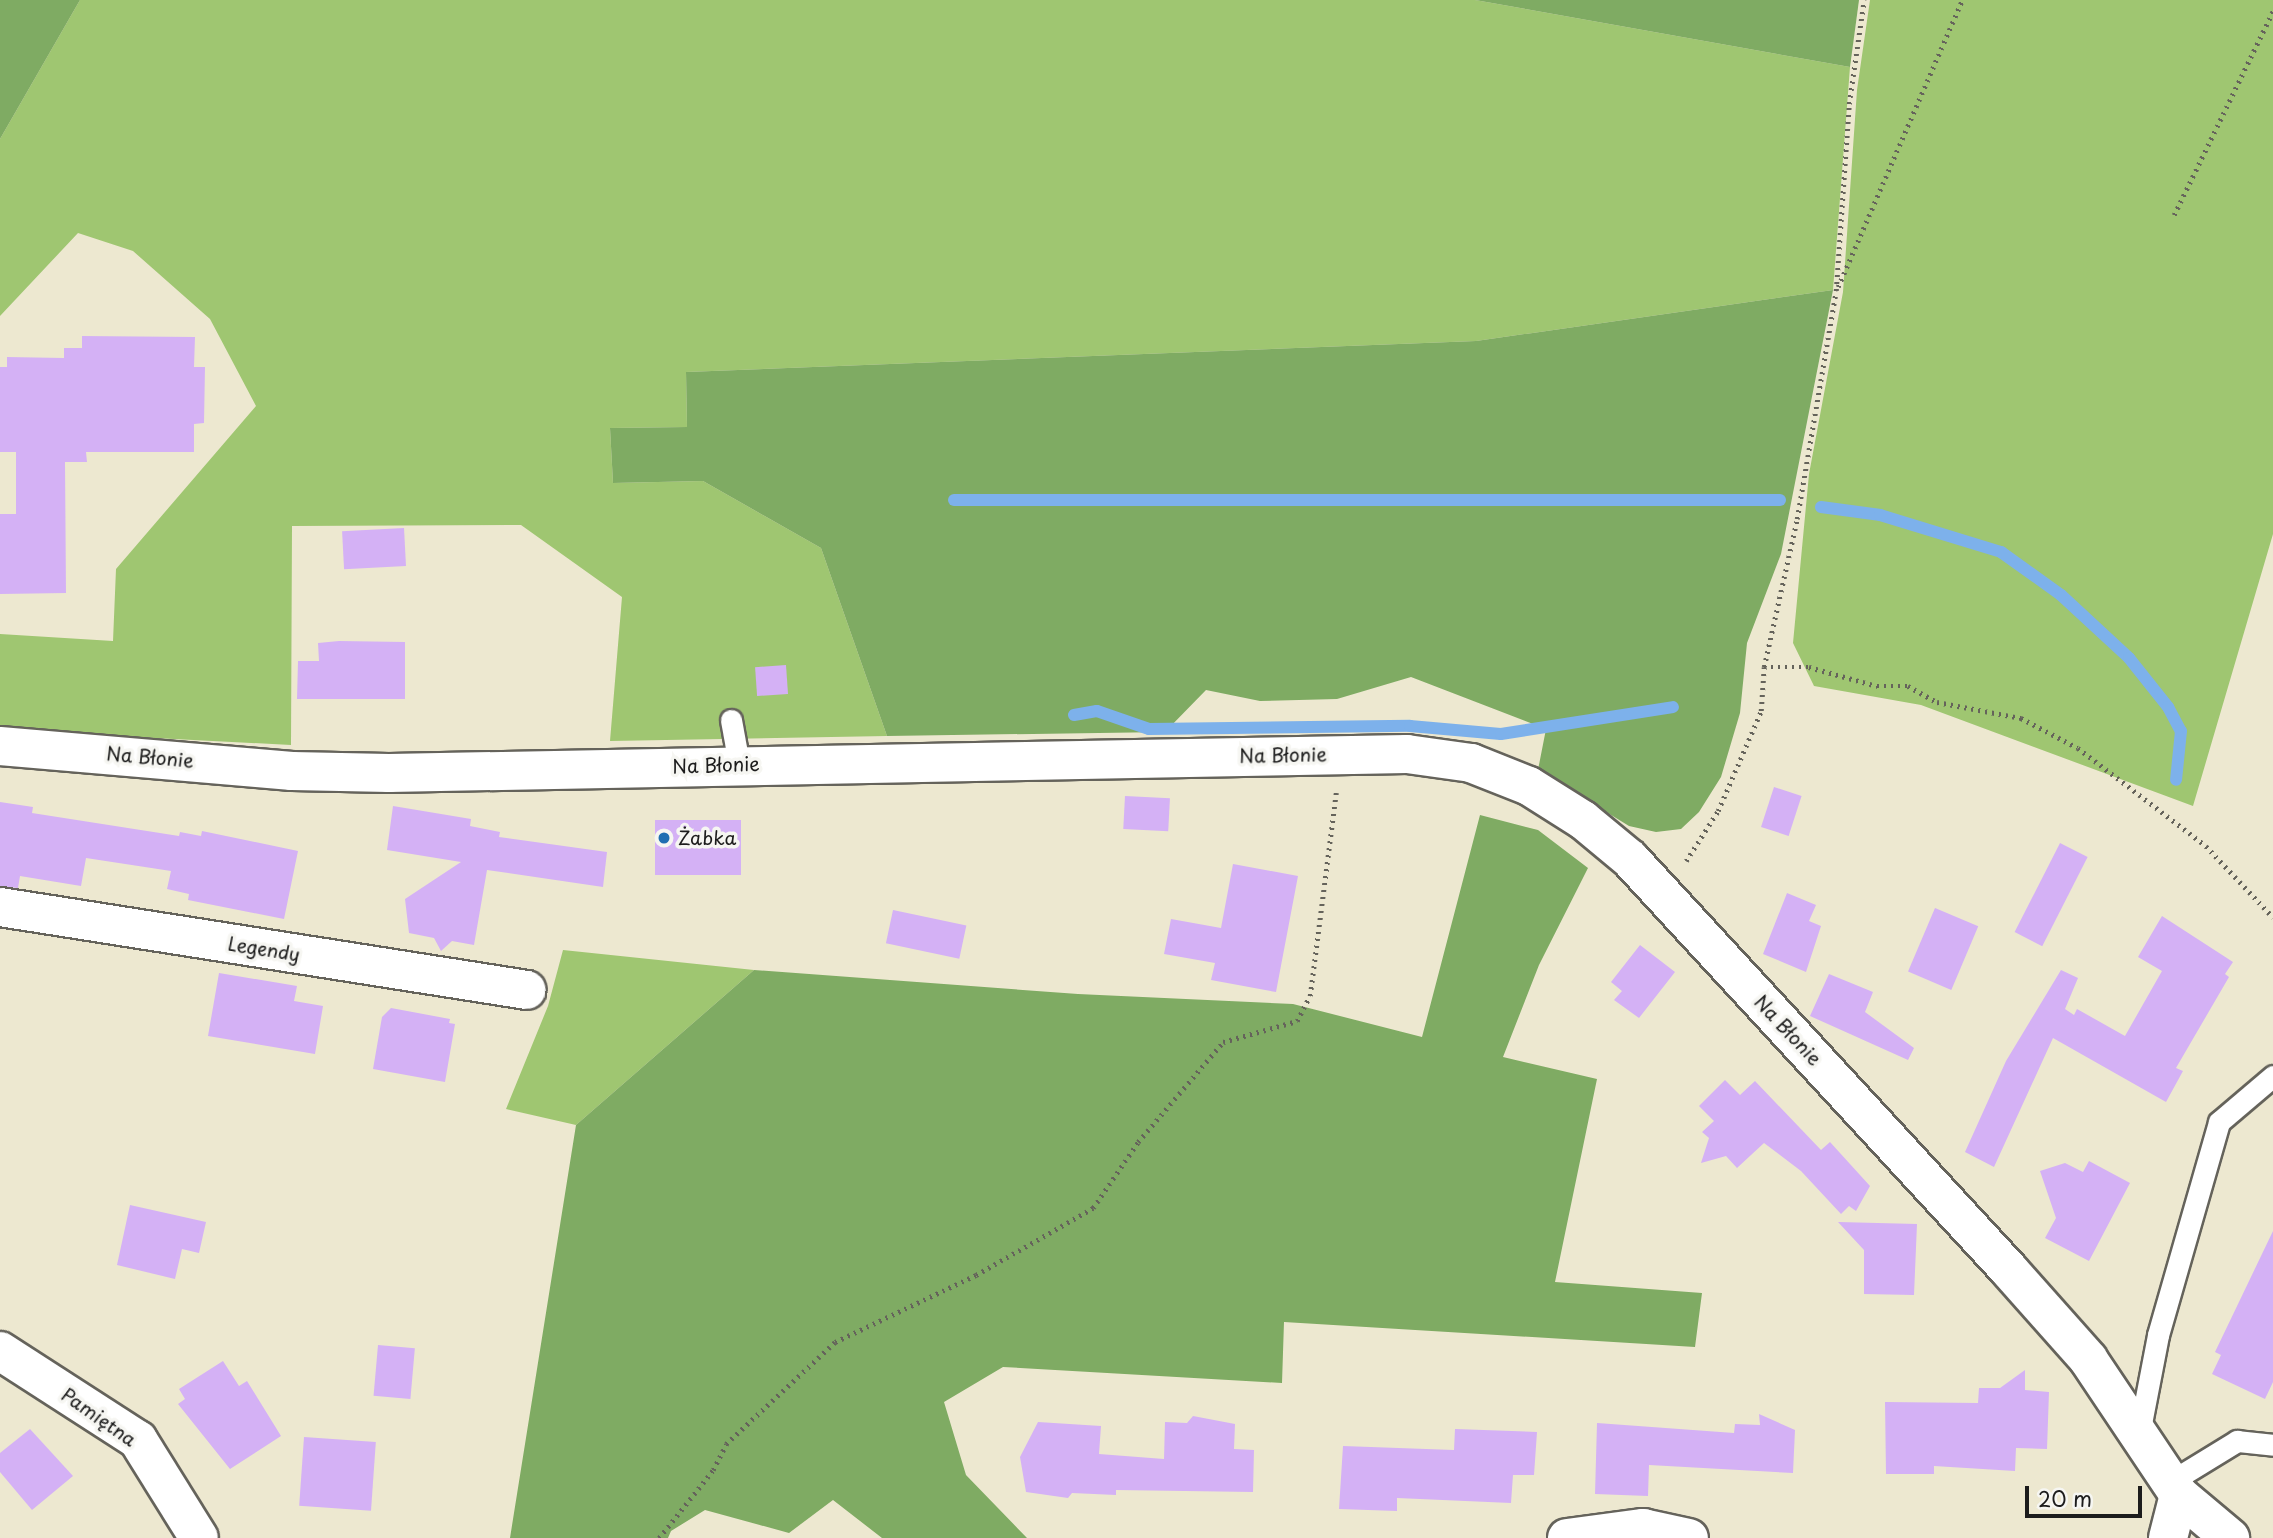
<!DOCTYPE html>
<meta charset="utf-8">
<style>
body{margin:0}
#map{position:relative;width:2273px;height:1538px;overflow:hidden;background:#ede8d0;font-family:"Playpen Sans",sans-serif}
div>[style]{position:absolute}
.green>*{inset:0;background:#9fc671}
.forest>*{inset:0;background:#7fab63}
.stream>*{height:12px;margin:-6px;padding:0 6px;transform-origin:6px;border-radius:6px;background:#7db1eb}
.building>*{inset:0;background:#d4b1f5;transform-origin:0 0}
.path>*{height:4.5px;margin-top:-2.25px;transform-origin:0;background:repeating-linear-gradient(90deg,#65635b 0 2px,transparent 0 7px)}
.roads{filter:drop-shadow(2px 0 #65635b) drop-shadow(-2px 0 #65635b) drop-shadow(0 2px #65635b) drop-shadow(0 -2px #65635b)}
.lane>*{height:21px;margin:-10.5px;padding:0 10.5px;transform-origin:10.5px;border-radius:10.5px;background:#fff}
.street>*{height:38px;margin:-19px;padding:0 19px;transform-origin:19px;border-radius:19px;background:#fff}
.secondary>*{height:38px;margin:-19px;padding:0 19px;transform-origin:19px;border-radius:19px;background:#fff}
.dots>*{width:19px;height:19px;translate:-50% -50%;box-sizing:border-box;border:4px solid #f6f6f2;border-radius:50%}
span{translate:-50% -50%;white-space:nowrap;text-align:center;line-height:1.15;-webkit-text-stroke:7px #f6f6f2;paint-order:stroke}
.street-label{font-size:19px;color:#1c1c1c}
.poi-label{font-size:19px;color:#1c1c1c}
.left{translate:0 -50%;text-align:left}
.scale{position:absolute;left:2025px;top:1486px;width:117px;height:32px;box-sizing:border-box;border:4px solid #1c1c1c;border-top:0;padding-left:9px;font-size:21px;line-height:24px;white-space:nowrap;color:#1c1c1c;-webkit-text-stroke:5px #f6f6f2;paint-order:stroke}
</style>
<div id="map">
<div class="green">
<i style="clip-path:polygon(80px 0,1475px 0,1850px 67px,1833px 290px,1476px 341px,686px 372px,687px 427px,610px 428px,613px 483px,703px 481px,821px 548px,887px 736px,610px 741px,622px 597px,521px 525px,292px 526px,291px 745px,0 730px,0 634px,113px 641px,116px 569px,256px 406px,210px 319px,133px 251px,78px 233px,0 316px,0 139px)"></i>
<i style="clip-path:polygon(1870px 0,2273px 0,2273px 534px,2193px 806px,1921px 705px,1814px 686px,1793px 643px,1809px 474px,1843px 292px,1857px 90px)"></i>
<i style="clip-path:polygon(563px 950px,754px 970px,576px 1125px,506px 1109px,548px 1006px)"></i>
</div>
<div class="forest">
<i style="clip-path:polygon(0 0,80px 0,0 139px)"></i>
<i style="clip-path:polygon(1475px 0,1859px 0,1850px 67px)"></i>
<i style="clip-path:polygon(1833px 290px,1781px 554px,1747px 643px,1740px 713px,1721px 777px,1699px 812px,1681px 829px,1656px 832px,1629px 826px,1538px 770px,1546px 729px,1411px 677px,1337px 699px,1260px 701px,1206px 690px,1165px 732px,887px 736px,821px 548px,703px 481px,613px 483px,610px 428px,687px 427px,686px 372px,1476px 341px)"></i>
<i style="clip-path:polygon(1480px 815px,1538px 830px,1588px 868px,1539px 965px,1503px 1057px,1597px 1079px,1555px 1282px,1702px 1293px,1695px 1347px,1284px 1322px,1282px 1383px,1003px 1367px,944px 1402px,966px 1475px,1027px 1538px,882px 1538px,833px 1500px,789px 1533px,705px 1510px,671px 1531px,668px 1538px,510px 1538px,576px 1125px,754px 970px,1078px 994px,1293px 1004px,1422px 1037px)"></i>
</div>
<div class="stream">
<i style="left:954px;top:500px;width:826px"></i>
<i style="left:1821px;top:507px;width:60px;rotate:7.7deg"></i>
<i style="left:1880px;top:515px;width:127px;rotate:17deg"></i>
<i style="left:2001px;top:552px;width:74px;rotate:35.6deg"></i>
<i style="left:2061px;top:595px;width:93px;rotate:42.8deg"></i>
<i style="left:2129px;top:658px;width:63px;rotate:51.5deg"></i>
<i style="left:2168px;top:707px;width:27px;rotate:62deg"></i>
<i style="left:2181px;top:731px;width:49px;rotate:95.8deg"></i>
<i style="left:1074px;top:715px;width:23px;rotate:-10deg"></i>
<i style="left:1097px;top:711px;width:55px;rotate:19.1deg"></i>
<i style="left:1149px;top:729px;width:261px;rotate:-0.7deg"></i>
<i style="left:1410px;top:726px;width:91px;rotate:5deg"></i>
<i style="left:1501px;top:734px;width:174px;rotate:-8.9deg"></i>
</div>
<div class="building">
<i style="clip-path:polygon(82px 336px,195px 337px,194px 367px,205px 367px,204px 423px,194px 424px,194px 452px,86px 452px,87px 462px,65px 462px,66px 593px,0 594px,0 514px,16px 514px,16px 452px,0 452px,0 367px,7px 367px,7px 357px,64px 358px,64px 348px,82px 348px)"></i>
<i style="left:404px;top:528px;width:38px;height:62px;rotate:87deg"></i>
<i style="clip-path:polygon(339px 641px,405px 642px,405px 699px,297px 699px,298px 661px,319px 661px,318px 643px)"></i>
<i style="left:786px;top:665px;width:29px;height:31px;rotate:86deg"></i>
<i style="left:1774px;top:787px;width:29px;height:42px;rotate:18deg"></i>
<i style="left:1125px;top:796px;width:45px;height:33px;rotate:3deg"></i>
<i style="clip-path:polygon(0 802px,33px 807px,32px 813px,179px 836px,180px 832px,201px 836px,202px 831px,298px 851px,284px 919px,188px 900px,189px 894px,167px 889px,171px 871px,86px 858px,81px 886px,20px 876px,18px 888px,0 886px)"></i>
<i style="clip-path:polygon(393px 806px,471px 819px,470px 826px,500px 832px,499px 837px,607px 852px,603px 887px,487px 870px,474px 945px,452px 941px,441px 951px,434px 938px,409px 933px,405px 899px,461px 862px,387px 850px)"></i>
<i style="left:655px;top:820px;width:86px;height:55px"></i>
<i style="left:2060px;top:843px;width:31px;height:100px;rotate:27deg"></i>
<i style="clip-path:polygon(1233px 864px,1298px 876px,1276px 992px,1211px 980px,1215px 963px,1164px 954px,1171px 919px,1221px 928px)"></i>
<i style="clip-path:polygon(1787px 893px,1816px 905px,1809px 921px,1821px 926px,1806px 972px,1763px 954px)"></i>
<i style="left:1935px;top:908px;width:47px;height:69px;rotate:23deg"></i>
<i style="left:893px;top:910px;width:75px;height:34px;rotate:12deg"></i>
<i style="clip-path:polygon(2162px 916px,2233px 962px,2225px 974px,2229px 977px,2176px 1068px,2183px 1071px,2166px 1102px,2053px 1038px,1994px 1167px,1965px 1152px,2006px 1061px,2061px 970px,2078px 978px,2065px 1009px,2074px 1015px,2077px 1009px,2125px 1036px,2162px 971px,2138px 957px)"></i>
<i style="clip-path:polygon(1640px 945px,1675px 972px,1639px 1018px,1614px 1000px,1622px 991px,1611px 982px)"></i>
<i style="clip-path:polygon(219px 973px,297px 986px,294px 1001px,323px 1006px,315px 1054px,208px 1036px)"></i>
<i style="clip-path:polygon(1829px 974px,1873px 992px,1865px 1012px,1914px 1048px,1908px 1060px,1810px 1016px)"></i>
<i style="clip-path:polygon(391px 1008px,450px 1019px,449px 1023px,455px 1024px,445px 1082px,373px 1069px,382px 1017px)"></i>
<i style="clip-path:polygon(1725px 1080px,1740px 1095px,1755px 1081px,1821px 1150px,1830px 1142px,1870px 1186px,1856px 1211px,1849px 1206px,1841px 1214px,1801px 1171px,1764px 1143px,1737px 1168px,1726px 1156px,1701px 1163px,1709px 1138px,1702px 1132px,1714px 1121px,1699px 1106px)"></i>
<i style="clip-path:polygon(2089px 1161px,2130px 1183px,2089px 1261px,2045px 1238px,2056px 1218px,2040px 1171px,2065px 1163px,2083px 1172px)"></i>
<i style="clip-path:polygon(130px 1205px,206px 1222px,199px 1253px,182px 1249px,175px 1279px,117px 1265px)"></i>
<i style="clip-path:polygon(1838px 1222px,1917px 1224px,1914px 1295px,1864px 1294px,1864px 1250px)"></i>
<i style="clip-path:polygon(2273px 1231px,2273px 1382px,2265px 1399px,2212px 1374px,2221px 1355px,2215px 1352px)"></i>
<i style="left:378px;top:1345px;width:37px;height:51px;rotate:5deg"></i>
<i style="clip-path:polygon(223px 1361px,239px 1386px,247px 1381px,281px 1436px,230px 1469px,178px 1404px,185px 1399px,179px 1389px)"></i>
<i style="clip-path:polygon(2025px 1370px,2025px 1390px,2049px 1392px,2047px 1449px,2016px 1448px,2015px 1471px,1934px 1466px,1934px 1474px,1886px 1474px,1885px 1402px,1978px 1403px,1979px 1388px,2000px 1388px)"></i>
<i style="clip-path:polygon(1759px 1414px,1795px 1430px,1793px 1473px,1649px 1465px,1648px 1496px,1595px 1494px,1597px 1423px,1734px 1433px,1735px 1424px,1760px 1425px)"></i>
<i style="clip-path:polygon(1193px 1416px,1235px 1424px,1234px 1449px,1254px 1450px,1253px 1492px,1116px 1490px,1116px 1495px,1072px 1493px,1068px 1498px,1026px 1492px,1020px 1457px,1038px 1422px,1101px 1426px,1099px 1454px,1164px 1459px,1165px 1422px,1187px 1423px)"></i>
<i style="clip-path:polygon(30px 1429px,73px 1476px,32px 1510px,0 1472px,0 1453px)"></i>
<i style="clip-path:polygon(1455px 1429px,1537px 1432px,1534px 1475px,1513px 1475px,1511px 1503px,1397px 1498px,1397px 1511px,1339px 1509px,1343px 1446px,1454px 1450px)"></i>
<i style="left:304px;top:1437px;width:72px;height:69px;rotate:4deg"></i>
</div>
<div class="path">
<i style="left:2174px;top:215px;width:227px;rotate:-64.1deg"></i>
<i style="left:1838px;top:287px;width:313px;rotate:-66.6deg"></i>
<i style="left:1764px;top:667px;width:45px"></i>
<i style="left:1809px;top:667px;width:71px;rotate:15.6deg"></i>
<i style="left:1877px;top:686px;width:31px"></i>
<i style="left:1908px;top:686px;width:33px;rotate:29deg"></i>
<i style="left:1937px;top:702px;width:86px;rotate:10.8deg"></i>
<i style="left:2021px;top:718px;width:64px;rotate:27.8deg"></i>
<i style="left:2078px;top:748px;width:161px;rotate:37.4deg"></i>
<i style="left:2206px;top:846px;width:98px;rotate:46.7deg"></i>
<i style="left:1686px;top:861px;width:59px;rotate:-57.4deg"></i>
<i style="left:1718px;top:811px;width:109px;rotate:-66.7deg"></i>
<i style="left:1761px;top:711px;width:44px;rotate:-86.1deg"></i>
<i style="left:1764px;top:667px;width:152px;rotate:-77.4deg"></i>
<i style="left:1797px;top:519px;width:231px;rotate:-80.3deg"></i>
<i style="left:1836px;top:291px;width:187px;rotate:-86deg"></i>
<i style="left:1849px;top:104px;width:105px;rotate:-81.8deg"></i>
<i style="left:659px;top:1538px;width:87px;rotate:-51.5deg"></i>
<i style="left:713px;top:1470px;width:29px;rotate:-63deg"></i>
<i style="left:726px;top:1444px;width:149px;rotate:-43.1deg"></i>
<i style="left:835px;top:1342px;width:156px;rotate:-25.4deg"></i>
<i style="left:976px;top:1275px;width:135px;rotate:-29.8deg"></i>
<i style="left:1093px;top:1208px;width:80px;rotate:-55.7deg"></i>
<i style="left:1138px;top:1142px;width:131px;rotate:-49.6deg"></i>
<i style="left:1223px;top:1042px;width:77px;rotate:-15.8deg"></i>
<i style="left:1297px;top:1021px;width:28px;rotate:-63deg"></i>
<i style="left:1310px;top:996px;width:205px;rotate:-82.7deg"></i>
</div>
<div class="roads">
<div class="lane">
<i style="left:731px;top:720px;width:45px;rotate:79.7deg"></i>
<i style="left:2139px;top:1434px;width:101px;rotate:-79.1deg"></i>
<i style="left:2158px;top:1335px;width:222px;rotate:-74deg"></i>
<i style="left:2219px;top:1122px;width:71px;rotate:-40.4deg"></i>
<i style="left:2170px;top:1482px;width:79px;rotate:-31.5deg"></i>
<i style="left:2237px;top:1441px;width:36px;rotate:6deg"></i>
</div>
<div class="street">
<i style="left:0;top:907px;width:533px;rotate:8.95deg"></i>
<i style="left:0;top:1351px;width:164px;rotate:32.8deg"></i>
<i style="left:138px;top:1440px;width:115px;rotate:58.1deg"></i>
<i style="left:1567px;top:1538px;width:77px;rotate:-7.5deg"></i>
<i style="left:1643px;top:1528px;width:47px;rotate:12.3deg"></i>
<i style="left:2168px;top:1538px;width:44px;rotate:-75.7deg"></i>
</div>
<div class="secondary">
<i style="left:0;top:746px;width:293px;rotate:4.9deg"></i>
<i style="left:292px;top:771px;width:97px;rotate:1.2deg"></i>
<i style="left:389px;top:773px;width:1018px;rotate:-1.07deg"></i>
<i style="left:1407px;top:754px;width:65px;rotate:8deg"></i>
<i style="left:1471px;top:763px;width:62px;rotate:21.6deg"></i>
<i style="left:1529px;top:786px;width:64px;rotate:32.2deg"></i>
<i style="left:1583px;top:820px;width:61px;rotate:39.7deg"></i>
<i style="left:1630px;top:859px;width:560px;rotate:47.31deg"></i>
<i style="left:2010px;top:1271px;width:118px;rotate:48.4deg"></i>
<i style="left:2088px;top:1359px;width:164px;rotate:56.2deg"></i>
<i style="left:2179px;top:1495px;width:67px;rotate:40.1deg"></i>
</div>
</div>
<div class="dots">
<i style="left:664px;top:838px;background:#1f6fb2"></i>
</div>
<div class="street-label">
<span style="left:1283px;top:755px;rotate:-1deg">Na Błonie</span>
<span style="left:150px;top:757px;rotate:5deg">Na Błonie</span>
<span style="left:716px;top:765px;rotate:-2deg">Na Błonie</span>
<span style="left:264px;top:949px;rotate:9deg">Legendy</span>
<span style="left:1788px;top:1030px;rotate:47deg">Na Błonie</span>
<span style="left:99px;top:1417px;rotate:35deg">Pamiętna</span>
</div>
<div class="poi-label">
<span class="left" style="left:678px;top:838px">Żabka</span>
</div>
<div class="scale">20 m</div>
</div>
